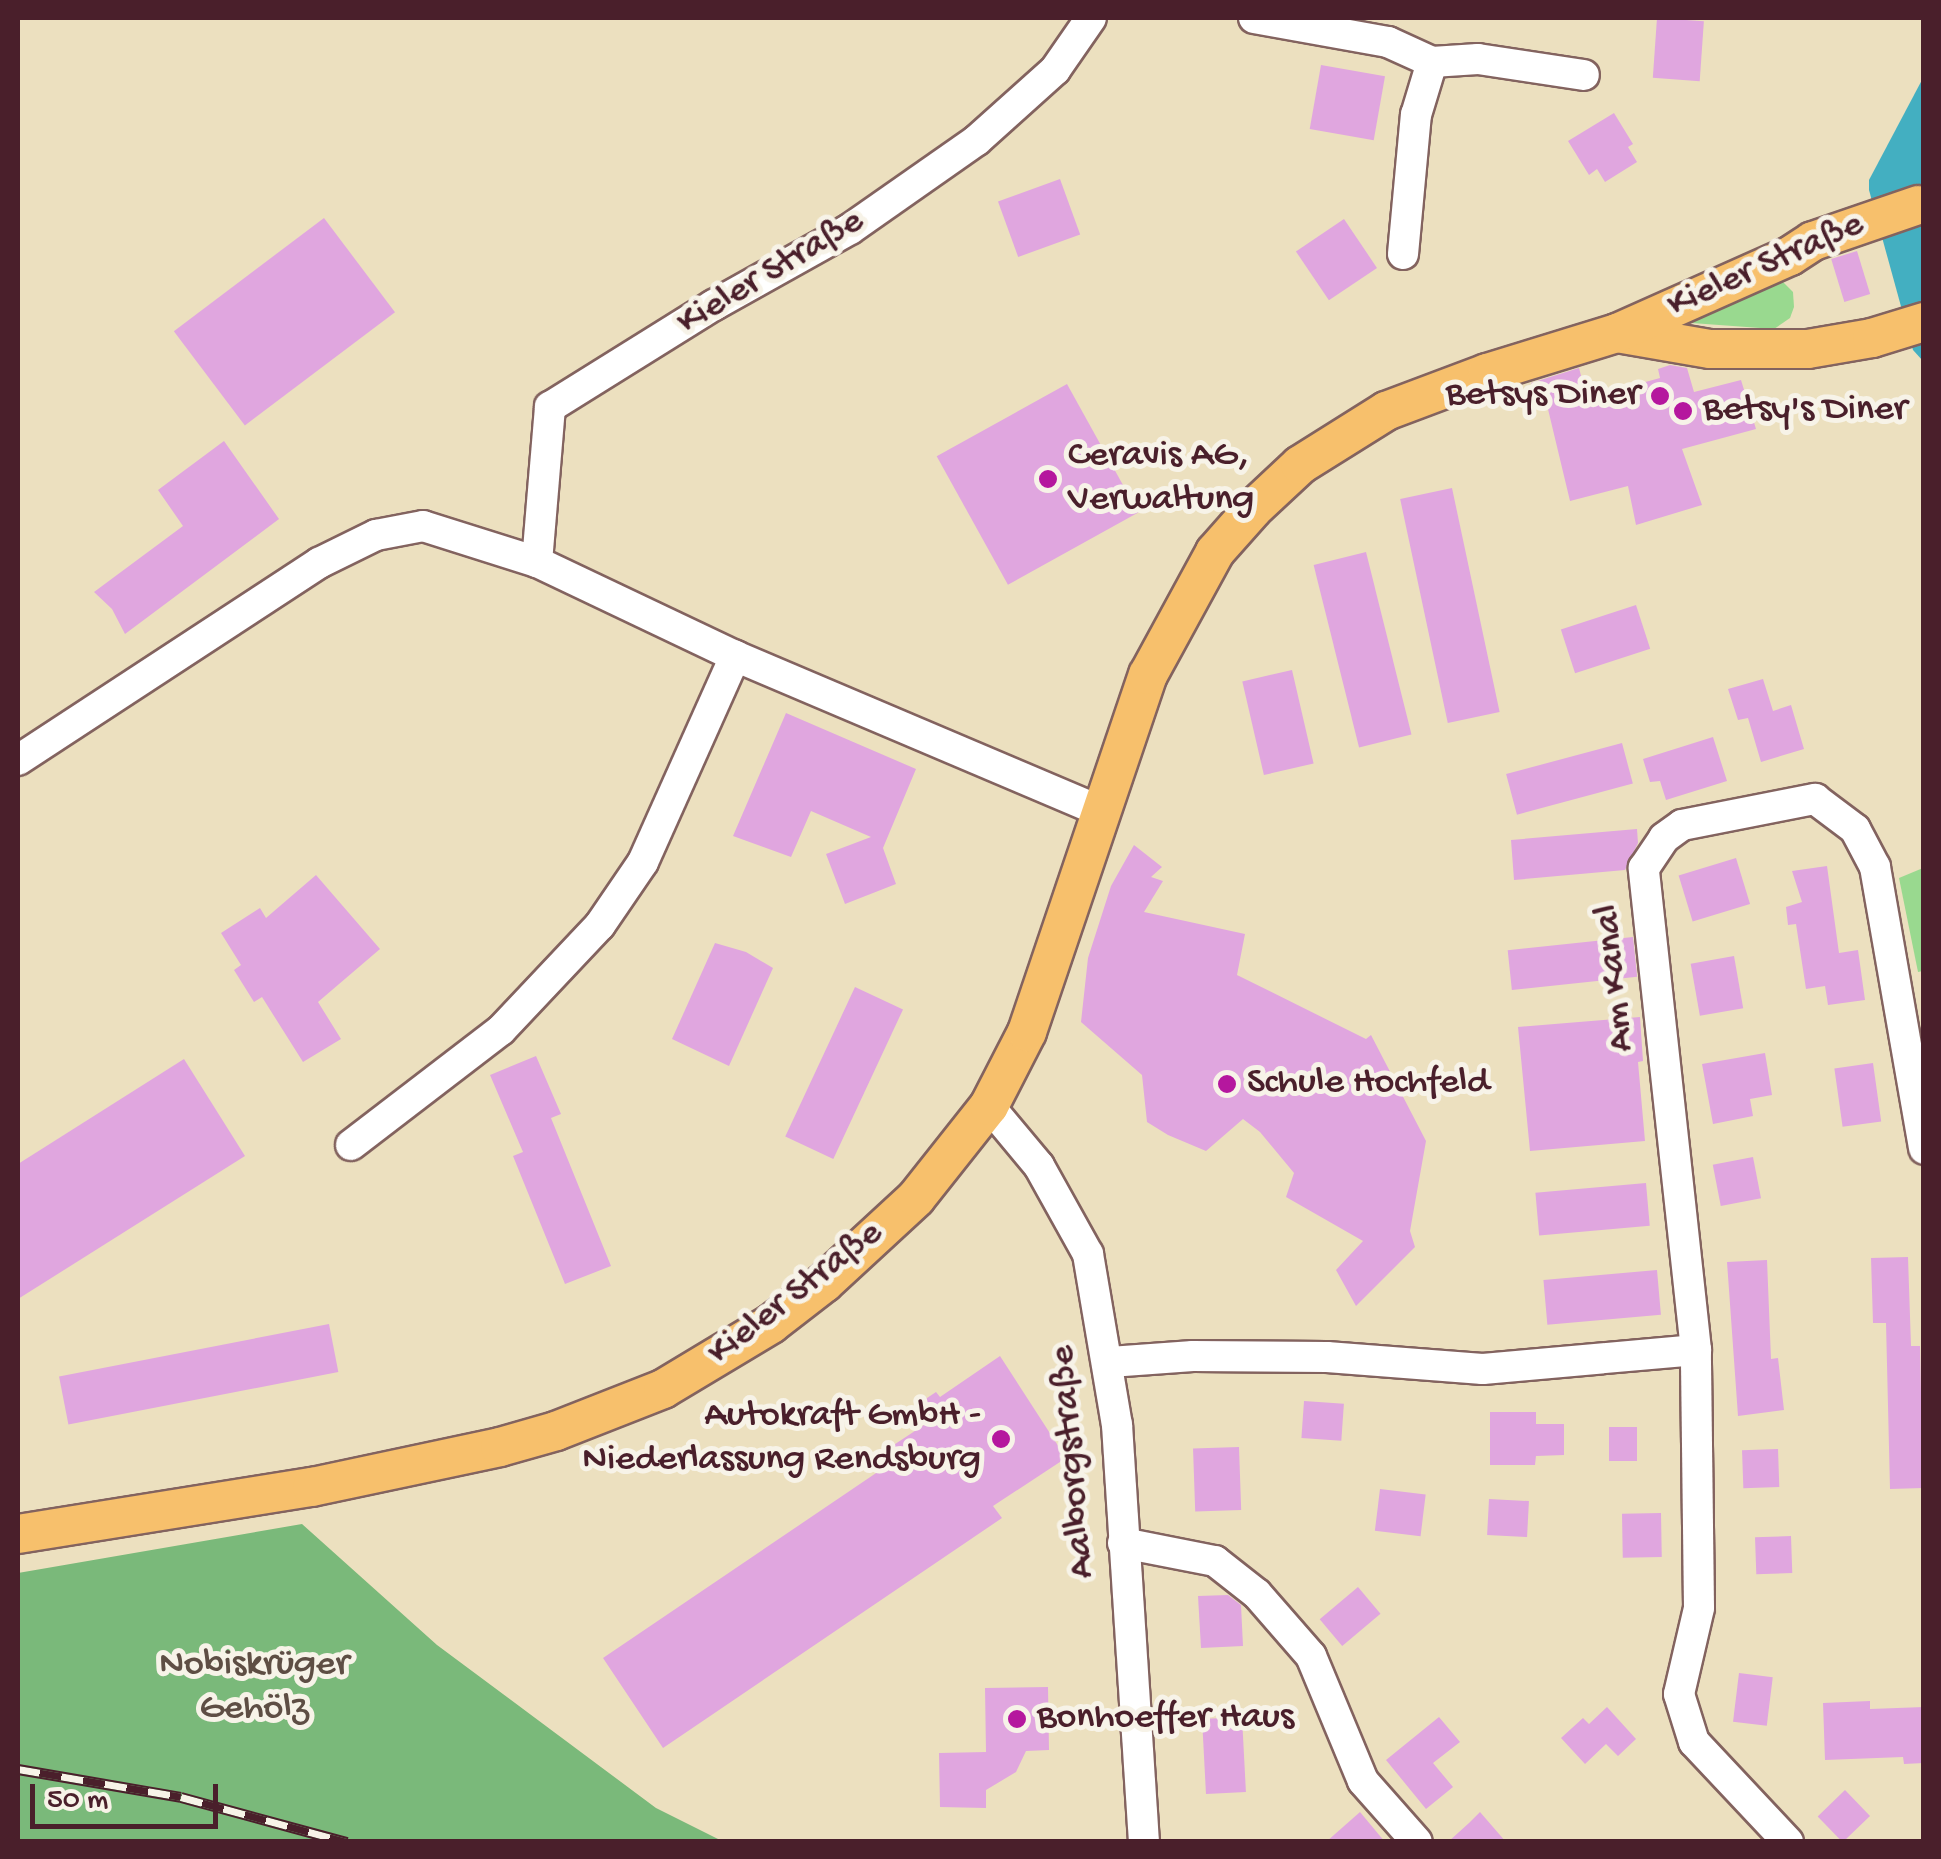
<!DOCTYPE html>
<meta charset="utf-8">
<style>
body{margin:0}
#map{position:relative;width:1941px;height:1859px;overflow:hidden;background:#ece0bf;font-family:"Gochi Hand",sans-serif}
div>[style]{position:absolute}
.green>*{inset:0;background:#99d98f}
.forest>*{inset:0;background:#7ab97a}
.water>*{inset:0;background:#43afc1}
.building>*{inset:0;background:#e0a6df;transform-origin:0 0}
.roads{filter:drop-shadow(2px 0 #83635f) drop-shadow(-2px 0 #83635f) drop-shadow(0 2px #83635f) drop-shadow(0 -2px #83635f)}
.minor>*{height:30px;margin:-15px;padding:0 15px;transform-origin:15px;border-radius:15px;background:#fff}
.major>*{height:38px;margin:-19px;padding:0 19px;transform-origin:19px;border-radius:19px;background:#f7c06c}
.rail>*{height:11px;margin-top:-5.5px;transform-origin:0;background:repeating-linear-gradient(90deg,#f7f3e8 0 22px,#4a1f2b 0 44px);box-sizing:border-box;border-block:2px solid #4a1f2b}
.dots>*{width:28px;height:28px;translate:-50% -50%;box-sizing:border-box;border:5px solid #f7f3e8;border-radius:50%}
span{translate:-50% -50%;white-space:nowrap;text-align:center;line-height:1.15;-webkit-text-stroke:10px #f7f3e8;paint-order:stroke}
.street-label{font-size:38px;color:#4a1f2b}
.poi-label{font-size:38px;color:#4a1f2b}
.right{translate:-100% -50%;text-align:right}
.left{translate:0 -50%;text-align:left}
.park-label{font-size:38px;color:#5e4e44}
.frame{position:absolute;inset:0;border:20px solid #4a1f2b;pointer-events:none}
.scale{position:absolute;left:30px;top:1784px;width:188px;height:45px;box-sizing:border-box;border:5px solid #4a1f2b;border-top:0;padding-left:12px;font-size:30px;line-height:35px;white-space:nowrap;color:#4a1f2b;-webkit-text-stroke:8px #f7f3e8;paint-order:stroke}
</style>
<div id="map">
<div class="green">
<i style="clip-path:polygon(1779px 278px,1793px 292px,1794px 307px,1790px 318px,1774px 329px,1678px 322px)"></i>
<i style="clip-path:polygon(1923px 868px,1923px 971px,1918px 972px,1899px 878px)"></i>
</div>
<div class="forest">
<i style="clip-path:polygon(302px 1524px,437px 1645px,656px 1808px,722px 1841px,18px 1841px,18px 1573px)"></i>
</div>
<div class="water">
<i style="clip-path:polygon(1923px 78px,1923px 361px,1913px 350px,1869px 190px,1869px 180px)"></i>
</div>
<div class="building">
<i style="left:1657px;top:18px;width:47px;height:60px;rotate:4deg"></i>
<i style="left:1321px;top:65px;width:65px;height:65px;rotate:10deg"></i>
<i style="clip-path:polygon(1614px 113px,1633px 144px,1628px 147px,1637px 162px,1605px 182px,1597px 169px,1589px 175px,1568px 141px)"></i>
<i style="left:1060px;top:179px;width:59px;height:66px;rotate:70deg"></i>
<i style="left:324px;top:218px;width:118px;height:188px;rotate:53deg"></i>
<i style="left:1344px;top:219px;width:59px;height:58px;rotate:56deg"></i>
<i style="left:1857px;top:251px;width:45px;height:27px;rotate:73deg"></i>
<i style="clip-path:polygon(1670px 365px,1687px 368px,1694px 392px,1741px 380px,1756px 429px,1682px 449px,1702px 505px,1636px 525px,1628px 486px,1570px 501px,1547px 405px,1538px 408px,1531px 383px,1579px 368px,1587px 398px,1660px 378px,1658px 369px)"></i>
<i style="left:1067px;top:384px;width:147px;height:149px;rotate:61deg"></i>
<i style="clip-path:polygon(224px 441px,279px 519px,125px 634px,112px 609px,94px 592px,183px 526px,158px 490px)"></i>
<i style="left:1452px;top:488px;width:229px;height:53px;rotate:78deg"></i>
<i style="left:1366px;top:552px;width:188px;height:54px;rotate:76deg"></i>
<i style="left:1636px;top:605px;width:46px;height:79px;rotate:72deg"></i>
<i style="left:1292px;top:670px;width:96px;height:51px;rotate:77deg"></i>
<i style="clip-path:polygon(1763px 679px,1773px 711px,1791px 705px,1804px 749px,1761px 762px,1748px 718px,1738px 720px,1728px 689px)"></i>
<i style="clip-path:polygon(786px 713px,916px 769px,883px 848px,896px 884px,845px 904px,826px 854px,871px 837px,811px 811px,791px 857px,733px 836px)"></i>
<i style="clip-path:polygon(1713px 737px,1727px 781px,1666px 800px,1660px 781px,1650px 782px,1643px 759px)"></i>
<i style="left:1622px;top:743px;width:42px;height:120px;rotate:75deg"></i>
<i style="clip-path:polygon(1637px 829px,1638px 843px,1625px 870px,1514px 880px,1511px 840px)"></i>
<i style="clip-path:polygon(1134px 845px,1162px 867px,1151px 877px,1163px 881px,1144px 912px,1245px 934px,1237px 975px,1366px 1039px,1371px 1035px,1426px 1141px,1410px 1231px,1415px 1247px,1356px 1306px,1336px 1270px,1363px 1241px,1286px 1197px,1294px 1173px,1260px 1132px,1243px 1119px,1206px 1151px,1168px 1135px,1147px 1122px,1142px 1075px,1081px 1022px,1088px 958px,1111px 886px)"></i>
<i style="left:1736px;top:858px;width:48px;height:60px;rotate:73deg"></i>
<i style="clip-path:polygon(1827px 866px,1839px 953px,1858px 950px,1865px 1000px,1828px 1005px,1825px 986px,1806px 989px,1796px 924px,1788px 925px,1786px 907px,1802px 902px,1792px 871px)"></i>
<i style="clip-path:polygon(316px 875px,380px 949px,318px 1002px,341px 1039px,303px 1062px,262px 997px,254px 1002px,234px 970px,241px 965px,221px 933px,260px 908px,266px 918px)"></i>
<i style="left:1633px;top:937px;width:40px;height:126px;rotate:84deg"></i>
<i style="clip-path:polygon(715px 943px,746px 952px,773px 968px,729px 1066px,672px 1039px)"></i>
<i style="left:1734px;top:956px;width:53px;height:44px;rotate:80deg"></i>
<i style="left:855px;top:987px;width:53px;height:165px;rotate:25deg"></i>
<i style="clip-path:polygon(1640px 1017px,1643px 1061px,1638px 1062px,1645px 1141px,1530px 1151px,1518px 1027px)"></i>
<i style="clip-path:polygon(1765px 1053px,1772px 1095px,1750px 1099px,1753px 1116px,1713px 1124px,1702px 1064px)"></i>
<i style="clip-path:polygon(536px 1056px,561px 1114px,551px 1118px,611px 1266px,565px 1284px,513px 1156px,523px 1152px,490px 1075px)"></i>
<i style="clip-path:polygon(184px 1059px,245px 1156px,18px 1299px,18px 1164px)"></i>
<i style="left:1873px;top:1063px;width:59px;height:39px;rotate:82deg"></i>
<i style="left:1753px;top:1157px;width:42px;height:41px;rotate:79deg"></i>
<i style="left:1646px;top:1183px;width:43px;height:111px;rotate:85deg"></i>
<i style="clip-path:polygon(1908px 1257px,1911px 1346px,1920px 1346px,1923px 1488px,1890px 1489px,1886px 1323px,1873px 1323px,1871px 1258px)"></i>
<i style="clip-path:polygon(1767px 1260px,1771px 1359px,1778px 1358px,1784px 1410px,1738px 1416px,1727px 1262px)"></i>
<i style="left:1657px;top:1270px;width:45px;height:114px;rotate:85deg"></i>
<i style="left:329px;top:1324px;width:49px;height:275px;rotate:79deg"></i>
<i style="clip-path:polygon(1000px 1356px,1066px 1458px,993px 1506px,1002px 1518px,663px 1748px,603px 1658px,885px 1467px,877px 1456px,930px 1421px,918px 1404px,936px 1392px,940px 1397px)"></i>
<i style="left:1304px;top:1401px;width:40px;height:37px;rotate:4deg"></i>
<i style="clip-path:polygon(1490px 1412px,1536px 1412px,1536px 1424px,1564px 1424px,1564px 1455px,1536px 1456px,1535px 1465px,1490px 1465px)"></i>
<i style="left:1609px;top:1427px;width:28px;height:34px"></i>
<i style="left:1239px;top:1447px;width:63px;height:46px;rotate:88deg"></i>
<i style="left:1778px;top:1449px;width:38px;height:36px;rotate:88deg"></i>
<i style="left:1380px;top:1489px;width:46px;height:42px;rotate:7deg"></i>
<i style="left:1489px;top:1499px;width:40px;height:36px;rotate:3deg"></i>
<i style="left:1661px;top:1513px;width:44px;height:39px;rotate:89deg"></i>
<i style="left:1791px;top:1536px;width:37px;height:36px;rotate:88deg"></i>
<i style="left:1358px;top:1587px;width:35px;height:50px;rotate:50deg"></i>
<i style="clip-path:polygon(1228px 1595px,1241px 1605px,1243px 1646px,1201px 1648px,1198px 1596px)"></i>
<i style="left:1739px;top:1673px;width:34px;height:49px;rotate:7deg"></i>
<i style="clip-path:polygon(1048px 1687px,1049px 1750px,1026px 1751px,1016px 1772px,986px 1790px,986px 1808px,940px 1807px,939px 1753px,986px 1752px,985px 1688px)"></i>
<i style="clip-path:polygon(1870px 1701px,1870px 1709px,1924px 1707px,1924px 1763px,1904px 1764px,1903px 1757px,1825px 1760px,1823px 1703px)"></i>
<i style="clip-path:polygon(1607px 1707px,1636px 1739px,1618px 1756px,1606px 1744px,1585px 1764px,1561px 1738px,1583px 1718px,1589px 1724px)"></i>
<i style="left:1242px;top:1717px;width:75px;height:40px;rotate:87deg"></i>
<i style="clip-path:polygon(1439px 1717px,1460px 1742px,1433px 1763px,1453px 1787px,1426px 1809px,1386px 1760px)"></i>
<i style="left:1845px;top:1790px;width:36px;height:38px;rotate:46deg"></i>
<i style="clip-path:polygon(1360px 1812px,1385px 1842px,1326px 1842px)"></i>
<i style="clip-path:polygon(1480px 1812px,1506px 1842px,1448px 1842px,1469px 1823px)"></i>
</div>
<div class="roads">
<div class="minor">
<i style="left:1254px;top:18px;width:136px;rotate:10.2deg"></i>
<i style="left:1388px;top:42px;width:48px;rotate:24.4deg"></i>
<i style="left:1432px;top:62px;width:46px;rotate:-3.7deg"></i>
<i style="left:1478px;top:59px;width:107px;rotate:8.6deg"></i>
<i style="left:1403px;top:254px;width:140px;rotate:-84.7deg"></i>
<i style="left:1416px;top:115px;width:55px;rotate:-73.2deg"></i>
<i style="left:537px;top:562px;width:156px;rotate:-85.2deg"></i>
<i style="left:550px;top:407px;width:193px;rotate:-31.9deg"></i>
<i style="left:714px;top:305px;width:156px;rotate:-29.2deg"></i>
<i style="left:850px;top:229px;width:155px;rotate:-35deg"></i>
<i style="left:977px;top:140px;width:105px;rotate:-41.9deg"></i>
<i style="left:1055px;top:70px;width:63px;rotate:-55.3deg"></i>
<i style="left:18px;top:760px;width:360px;rotate:-33.2deg"></i>
<i style="left:319px;top:563px;width:64px;rotate:-26.2deg"></i>
<i style="left:376px;top:535px;width:48px;rotate:-10.8deg"></i>
<i style="left:423px;top:526px;width:120px;rotate:17.5deg"></i>
<i style="left:537px;top:562px;width:219px;rotate:25.4deg"></i>
<i style="left:735px;top:656px;width:400px;rotate:23deg"></i>
<i style="left:989px;top:1106px;width:78px;rotate:50.2deg"></i>
<i style="left:1039px;top:1166px;width:101px;rotate:60.9deg"></i>
<i style="left:1088px;top:1254px;width:173px;rotate:80.4deg"></i>
<i style="left:1117px;top:1425px;width:418px;rotate:86.3deg"></i>
<i style="left:351px;top:1145px;width:189px;rotate:-37.5deg"></i>
<i style="left:501px;top:1030px;width:144px;rotate:-46.7deg"></i>
<i style="left:600px;top:925px;width:76px;rotate:-55.7deg"></i>
<i style="left:643px;top:862px;width:226px;rotate:-65.9deg"></i>
<i style="left:1110px;top:1362px;width:83px;rotate:-4.1deg"></i>
<i style="left:1193px;top:1356px;width:134px;rotate:0.4deg"></i>
<i style="left:1327px;top:1357px;width:156px;rotate:4.4deg"></i>
<i style="left:1483px;top:1369px;width:214px;rotate:-5.1deg"></i>
<i style="left:1123px;top:1543px;width:94px;rotate:11.1deg"></i>
<i style="left:1215px;top:1561px;width:53px;rotate:38.2deg"></i>
<i style="left:1257px;top:1594px;width:82px;rotate:48.9deg"></i>
<i style="left:1311px;top:1656px;width:135px;rotate:67.4deg"></i>
<i style="left:1363px;top:1781px;width:81px;rotate:48.5deg"></i>
<i style="left:1788px;top:1842px;width:137px;rotate:-133.2deg"></i>
<i style="left:1694px;top:1742px;width:50px;rotate:-107.4deg"></i>
<i style="left:1679px;top:1694px;width:88px;rotate:-76.9deg"></i>
<i style="left:1699px;top:1608px;width:258px;rotate:-90.7deg"></i>
<i style="left:1696px;top:1350px;width:485px;rotate:-96.2deg"></i>
<i style="left:1644px;top:868px;width:36px;rotate:-56deg"></i>
<i style="left:1664px;top:838px;width:22px;rotate:-36deg"></i>
<i style="left:1682px;top:825px;width:136px;rotate:-11.1deg"></i>
<i style="left:1815px;top:799px;width:50px;rotate:36.9deg"></i>
<i style="left:1855px;top:829px;width:43px;rotate:62.2deg"></i>
<i style="left:1875px;top:867px;width:286px;rotate:80.1deg"></i>
</div>
<div class="major">
<i style="left:1617px;top:333px;width:94px;rotate:9.8deg"></i>
<i style="left:1710px;top:349px;width:98px"></i>
<i style="left:1808px;top:349px;width:65px;rotate:-9.8deg"></i>
<i style="left:1872px;top:338px;width:54px;rotate:-17.1deg"></i>
<i style="left:18px;top:1534px;width:298px;rotate:-9.1deg"></i>
<i style="left:312px;top:1487px;width:192px;rotate:-12deg"></i>
<i style="left:500px;top:1447px;width:58px;rotate:-15.9deg"></i>
<i style="left:556px;top:1431px;width:115px;rotate:-21.4deg"></i>
<i style="left:663px;top:1389px;width:126px;rotate:-31deg"></i>
<i style="left:771px;top:1324px;width:67px;rotate:-37.7deg"></i>
<i style="left:824px;top:1283px;width:125px;rotate:-42.7deg"></i>
<i style="left:916px;top:1198px;width:117px;rotate:-51.6deg"></i>
<i style="left:989px;top:1106px;width:83px;rotate:-62.8deg"></i>
<i style="left:1027px;top:1032px;width:377px;rotate:-71.3deg"></i>
<i style="left:1148px;top:675px;width:140px;rotate:-61.4deg"></i>
<i style="left:1215px;top:552px;width:57px;rotate:-48.5deg"></i>
<i style="left:1253px;top:509px;width:64px;rotate:-43.1deg"></i>
<i style="left:1300px;top:465px;width:102px;rotate:-32.1deg"></i>
<i style="left:1386px;top:411px;width:108px;rotate:-20.6deg"></i>
<i style="left:1487px;top:373px;width:136px;rotate:-17.1deg"></i>
<i style="left:1617px;top:333px;width:189px;rotate:-24deg"></i>
<i style="left:1790px;top:256px;width:27px;rotate:-33deg"></i>
<i style="left:1813px;top:241px;width:111px;rotate:-18.9deg"></i>
</div>
</div>
<div class="rail">
<i style="left:18px;top:1769px;width:165px;rotate:9.7deg"></i>
<i style="left:181px;top:1797px;width:172px;rotate:15.2deg"></i>
</div>
<div class="dots">
<i style="left:1660px;top:396px;background:#b5179e"></i>
<i style="left:1683px;top:411px;background:#b5179e"></i>
<i style="left:1048px;top:479px;background:#b5179e"></i>
<i style="left:1227px;top:1084px;background:#b5179e"></i>
<i style="left:1001px;top:1439px;background:#b5179e"></i>
<i style="left:1017px;top:1719px;background:#b5179e"></i>
</div>
<div class="street-label">
<span style="left:1766px;top:266px;rotate:-24deg">Kieler Straße</span>
<span style="left:771px;top:273px;rotate:-31deg">Kieler Straße</span>
<span style="left:1616px;top:978px;rotate:-96deg">Am Kanal</span>
<span style="left:796px;top:1294px;rotate:-38deg">Kieler Straße</span>
<span style="left:1074px;top:1462px;rotate:-95deg">Aalborgstraße</span>
</div>
<div class="poi-label">
<span class="right" style="left:1640px;top:396px">Betsys Diner</span>
<span class="left" style="left:1703px;top:411px">Betsy's Diner</span>
<span class="left" style="left:1068px;top:479px">Ceravis AG,<br>Verwaltung</span>
<span class="left" style="left:1247px;top:1084px">Schule Hochfeld</span>
<span class="right" style="left:981px;top:1439px">Autokraft GmbH -<br>Niederlassung Rendsburg</span>
<span class="left" style="left:1037px;top:1719px">Bonhoeffer Haus</span>
</div>
<div class="park-label">
<span style="left:254px;top:1688px">Nobiskrüger<br>Gehölz</span>
</div>
<div class="frame"></div>
<div class="scale">50 m</div>
</div>
